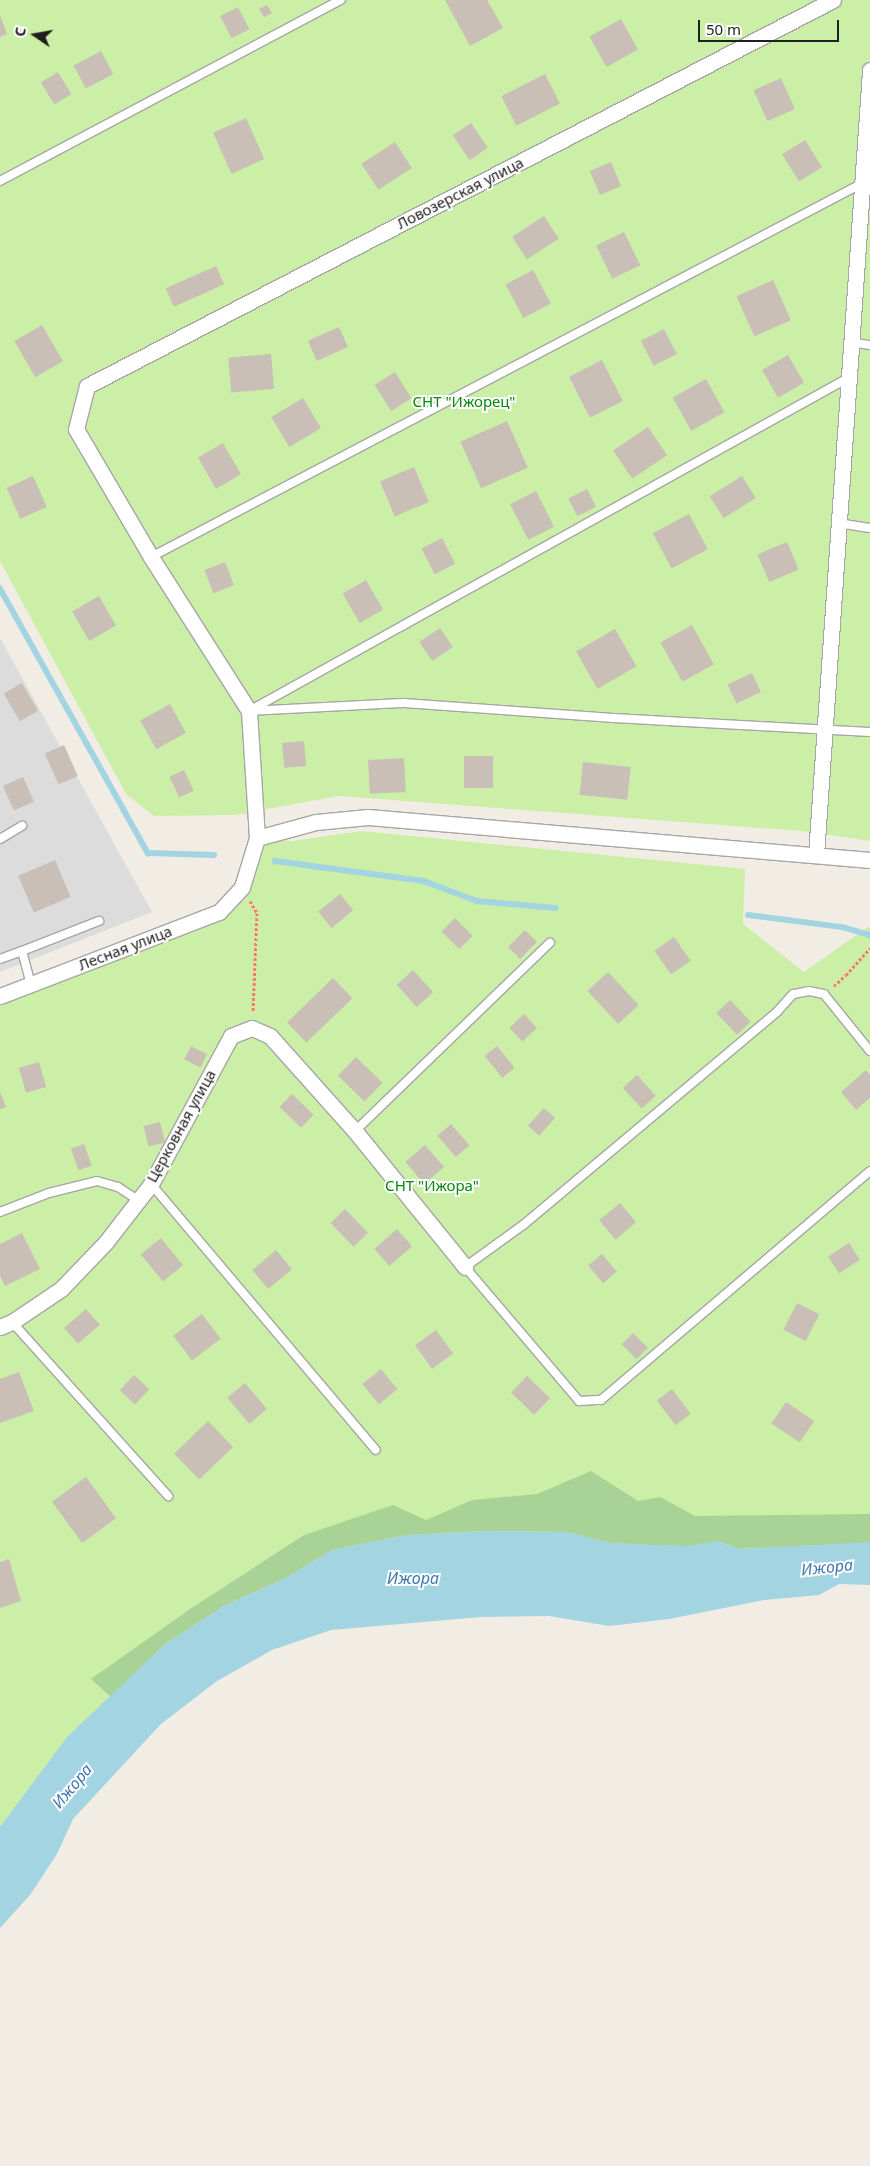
<!DOCTYPE html>
<meta charset="utf-8">
<style>
body{margin:0}
#map{position:relative;width:870px;height:2166px;overflow:hidden;background:#f1ede5;font-family:"Noto Sans",sans-serif}
div>[style]{position:absolute}
.residential>*{inset:0;background:#dddcdc}
.grass>*{inset:0;background:#cbefa7}
.forest>*{inset:0;background:#a9d396}
.water>*{inset:0;background:#a2d4e2}
.stream>*{height:5.5px;margin:-2.75px;padding:0 2.75px;transform-origin:2.75px;border-radius:2.75px;background:#a2d4e2}
.building>*{inset:0;background:#c9bfb7;transform-origin:0 0}
.path>*{height:3px;margin-top:-1.5px;transform-origin:0;background:repeating-linear-gradient(90deg,#ff7667 0 2.5px,transparent 0 5px)}
.roads{filter:drop-shadow(1px 0 #a6a6a6) drop-shadow(-1px 0 #a6a6a6) drop-shadow(0 1px #a6a6a6) drop-shadow(0 -1px #a6a6a6)}
.service>*{height:8px;margin:-4px;padding:0 4px;transform-origin:4px;border-radius:4px;background:#fff}
.minor>*{height:15px;margin:-7.5px;padding:0 7.5px;transform-origin:7.5px;border-radius:7.5px;background:#fff}
span{translate:-50% -50%;white-space:nowrap;text-align:center;line-height:1.15;-webkit-text-stroke:4px #fff;paint-order:stroke}
.street-label{font-size:15px;color:#1f1f1f}
.park-label{font-size:15px;color:#03870d}
.water-label{font-size:16px;color:#4079af;font-style:italic}
.north{position:absolute;left:10px;top:10px;width:50px;height:50px;-webkit-text-stroke:4px #fff;paint-order:stroke;rotate:282deg;font-size:14px;font-weight:700;line-height:20px;text-align:center;color:#1f1f1f}
.north::after{content:'';display:block;margin:auto;width:18px;height:22px;background:#1f1f1f;clip-path:polygon(50% 0,100% 100%,50% 72%,0 100%)}
.scale{position:absolute;left:698px;top:20px;width:141px;height:22px;box-sizing:border-box;border:2px solid #1f1f1f;border-top:0;padding-left:6px;font-size:15px;line-height:18px;white-space:nowrap;color:#1f1f1f;-webkit-text-stroke:4px #fff;paint-order:stroke}
</style>
<div id="map">
<div class="residential">
<i style="clip-path:polygon(0 638px,152px 912px,0 972px)"></i>
</div>
<div class="grass">
<i style="clip-path:polygon(0 0,870px 0,870px 841px,802px 831px,339px 796px,235px 815px,154px 816px,126px 794px,0 561px)"></i>
<i style="clip-path:polygon(362px 831px,745px 869px,743px 924px,804px 972px,868px 927px,870px 928px,870px 1542px,332px 1550px,224px 1606px,111px 1697px,67px 1737px,0 1828px,0 996px,219px 912px,242px 887px,257px 838px,292px 841px)"></i>
</div>
<div class="forest">
<i style="clip-path:polygon(591px 1471px,638px 1501px,660px 1497px,695px 1516px,870px 1514px,870px 1543px,739px 1549px,718px 1541px,686px 1547px,610px 1543px,568px 1532px,483px 1531px,407px 1535px,332px 1550px,286px 1578px,224px 1606px,165px 1644px,111px 1697px,91px 1679px,193px 1607px,304px 1535px,393px 1505px,426px 1520px,472px 1500px,537px 1494px)"></i>
</div>
<div class="water">
<i style="clip-path:polygon(483px 1531px,568px 1532px,610px 1543px,686px 1546px,718px 1541px,739px 1549px,870px 1542px,870px 1585px,839px 1584px,819px 1595px,764px 1600px,669px 1619px,609px 1626px,549px 1616px,481px 1617px,331px 1630px,272px 1650px,217px 1681px,161px 1724px,73px 1819px,57px 1854px,30px 1895px,0 1928px,0 1827px,67px 1737px,165px 1644px,224px 1606px,286px 1578px,332px 1550px,407px 1535px)"></i>
</div>
<div class="stream">
<i style="left:0;top:588px;width:304px;rotate:60.8deg"></i>
<i style="left:148px;top:853px;width:66px;rotate:1.7deg"></i>
<i style="left:275px;top:861px;width:150px;rotate:7.6deg"></i>
<i style="left:424px;top:881px;width:57px;rotate:20.7deg"></i>
<i style="left:477px;top:901px;width:79px;rotate:5.1deg"></i>
<i style="left:748px;top:915px;width:95px;rotate:7.3deg"></i>
<i style="left:842px;top:927px;width:29px;rotate:16deg"></i>
</div>
<div class="building">
<i style="clip-path:polygon(445px 0,487px 0,503px 28px,470px 46px)"></i>
<i style="clip-path:polygon(267px 5px,272px 13px,264px 17px,259px 9px)"></i>
<i style="left:238px;top:7px;width:25px;height:20px;rotate:63deg"></i>
<i style="clip-path:polygon(0 15px,7px 34px,0 37px)"></i>
<i style="left:621px;top:19px;width:35px;height:36px;rotate:61deg"></i>
<i style="left:101px;top:51px;width:26px;height:31px;rotate:62deg"></i>
<i style="left:58px;top:72px;width:26px;height:20px;rotate:59deg"></i>
<i style="left:545px;top:74px;width:33px;height:49px;rotate:63deg"></i>
<i style="left:781px;top:78px;width:34px;height:30px;rotate:66deg"></i>
<i style="left:246px;top:118px;width:45px;height:36px;rotate:66deg"></i>
<i style="left:471px;top:123px;width:30px;height:22px;rotate:56deg"></i>
<i style="left:805px;top:140px;width:32px;height:27px;rotate:58deg"></i>
<i style="left:395px;top:142px;width:31px;height:40px;rotate:57deg"></i>
<i style="left:611px;top:162px;width:26px;height:23px;rotate:67deg"></i>
<i style="left:544px;top:216px;width:27px;height:38px;rotate:57deg"></i>
<i style="left:624px;top:232px;width:37px;height:31px;rotate:64deg"></i>
<i style="left:216px;top:266px;width:20px;height:55px;rotate:66deg"></i>
<i style="left:533px;top:270px;width:38px;height:31px;rotate:62deg"></i>
<i style="left:773px;top:280px;width:44px;height:40px;rotate:66deg"></i>
<i style="left:42px;top:325px;width:42px;height:32px;rotate:60deg"></i>
<i style="left:339px;top:327px;width:22px;height:34px;rotate:66deg"></i>
<i style="left:664px;top:329px;width:28px;height:26px;rotate:63deg"></i>
<i style="left:271px;top:354px;width:35px;height:43px;rotate:85deg"></i>
<i style="left:788px;top:355px;width:32px;height:30px;rotate:60deg"></i>
<i style="left:602px;top:360px;width:46px;height:37px;rotate:63deg"></i>
<i style="left:395px;top:372px;width:31px;height:24px;rotate:58deg"></i>
<i style="left:706px;top:379px;width:38px;height:38px;rotate:61deg"></i>
<i style="left:303px;top:398px;width:35px;height:37px;rotate:59deg"></i>
<i style="left:507px;top:421px;width:51px;height:51px;rotate:66deg"></i>
<i style="left:648px;top:427px;width:34px;height:42px;rotate:56deg"></i>
<i style="left:223px;top:443px;width:36px;height:29px;rotate:60deg"></i>
<i style="left:414px;top:467px;width:38px;height:37px;rotate:67deg"></i>
<i style="left:33px;top:476px;width:34px;height:29px;rotate:66deg"></i>
<i style="left:742px;top:476px;width:26px;height:38px;rotate:58deg"></i>
<i style="left:587px;top:489px;width:20px;height:21px;rotate:63deg"></i>
<i style="left:536px;top:491px;width:40px;height:29px;rotate:63deg"></i>
<i style="left:689px;top:514px;width:40px;height:41px;rotate:62deg"></i>
<i style="left:442px;top:538px;width:29px;height:23px;rotate:63deg"></i>
<i style="left:787px;top:542px;width:30px;height:32px;rotate:67deg"></i>
<i style="left:225px;top:562px;width:25px;height:22px;rotate:69deg"></i>
<i style="left:366px;top:580px;width:34px;height:27px;rotate:60deg"></i>
<i style="left:99px;top:596px;width:34px;height:31px;rotate:60deg"></i>
<i style="left:692px;top:625px;width:45px;height:36px;rotate:61deg"></i>
<i style="left:440px;top:628px;width:23px;height:25px;rotate:56deg"></i>
<i style="left:615px;top:629px;width:43px;height:45px;rotate:60deg"></i>
<i style="left:752px;top:673px;width:21px;height:27px;rotate:65deg"></i>
<i style="left:22px;top:683px;width:32px;height:21px;rotate:60deg"></i>
<i style="left:170px;top:704px;width:33px;height:34px;rotate:61deg"></i>
<i style="left:304px;top:741px;width:25px;height:22px;rotate:85deg"></i>
<i style="left:64px;top:745px;width:34px;height:21px;rotate:66deg"></i>
<i style="left:464px;top:756px;width:29px;height:32px"></i>
<i style="left:404px;top:758px;width:34px;height:36px;rotate:87deg"></i>
<i style="left:583px;top:762px;width:48px;height:33px;rotate:6deg"></i>
<i style="left:184px;top:770px;width:23px;height:16px;rotate:65deg"></i>
<i style="left:23px;top:777px;width:27px;height:22px;rotate:66deg"></i>
<i style="left:55px;top:860px;width:40px;height:40px;rotate:67deg"></i>
<i style="left:340px;top:894px;width:21px;height:28px;rotate:51deg"></i>
<i style="left:455px;top:918px;width:25px;height:19px;rotate:45deg"></i>
<i style="left:525px;top:930px;width:17px;height:24px;rotate:45deg"></i>
<i style="left:674px;top:937px;width:29px;height:24px;rotate:55deg"></i>
<i style="left:413px;top:970px;width:30px;height:22px;rotate:48deg"></i>
<i style="left:608px;top:972px;width:45px;height:28px;rotate:47deg"></i>
<i style="left:333px;top:978px;width:28px;height:64px;rotate:46deg"></i>
<i style="left:730px;top:1000px;width:30px;height:19px;rotate:46deg"></i>
<i style="left:524px;top:1014px;width:19px;height:20px;rotate:47deg"></i>
<i style="left:191px;top:1046px;width:18px;height:15px;rotate:27deg"></i>
<i style="left:497px;top:1046px;width:28px;height:16px;rotate:51deg"></i>
<i style="left:356px;top:1057px;width:37px;height:26px;rotate:44deg"></i>
<i style="left:39px;top:1062px;width:26px;height:21px;rotate:74deg"></i>
<i style="clip-path:polygon(866px 1070px,870px 1075px,870px 1098px,856px 1110px,841px 1092px)"></i>
<i style="left:637px;top:1075px;width:28px;height:19px;rotate:48deg"></i>
<i style="clip-path:polygon(0 1092px,6px 1107px,0 1109px)"></i>
<i style="left:292px;top:1094px;width:30px;height:18px;rotate:44deg"></i>
<i style="left:544px;top:1108px;width:15px;height:24px;rotate:42deg"></i>
<i style="left:160px;top:1122px;width:21px;height:17px;rotate:76deg"></i>
<i style="left:451px;top:1124px;width:28px;height:18px;rotate:49deg"></i>
<i style="left:84px;top:1144px;width:23px;height:14px;rotate:70deg"></i>
<i style="left:425px;top:1145px;width:29px;height:26px;rotate:49deg"></i>
<i style="left:620px;top:1203px;width:25px;height:27px;rotate:50deg"></i>
<i style="left:345px;top:1209px;width:33px;height:20px;rotate:46deg"></i>
<i style="left:397px;top:1229px;width:23px;height:30px;rotate:49deg"></i>
<i style="clip-path:polygon(22px 1233px,40px 1269px,5px 1286px,0 1276px,0 1244px)"></i>
<i style="left:161px;top:1238px;width:35px;height:26px;rotate:51deg"></i>
<i style="left:849px;top:1243px;width:20px;height:25px;rotate:57deg"></i>
<i style="left:276px;top:1250px;width:25px;height:31px;rotate:50deg"></i>
<i style="left:602px;top:1254px;width:23px;height:18px;rotate:50deg"></i>
<i style="left:797px;top:1303px;width:25px;height:30px;rotate:27deg"></i>
<i style="left:86px;top:1309px;width:21px;height:29px;rotate:49deg"></i>
<i style="left:202px;top:1314px;width:31px;height:36px;rotate:53deg"></i>
<i style="left:436px;top:1330px;width:29px;height:26px;rotate:54deg"></i>
<i style="left:633px;top:1333px;width:21px;height:16px;rotate:45deg"></i>
<i style="left:381px;top:1369px;width:26px;height:24px;rotate:51deg"></i>
<i style="clip-path:polygon(19px 1372px,34px 1411px,0 1423px,0 1379px)"></i>
<i style="left:134px;top:1375px;width:21px;height:21px;rotate:43deg"></i>
<i style="left:527px;top:1376px;width:32px;height:23px;rotate:44deg"></i>
<i style="left:245px;top:1383px;width:34px;height:23px;rotate:50deg"></i>
<i style="left:672px;top:1389px;width:31px;height:19px;rotate:53deg"></i>
<i style="left:786px;top:1402px;width:34px;height:26px;rotate:34deg"></i>
<i style="left:208px;top:1421px;width:36px;height:47px;rotate:46deg"></i>
<i style="left:86px;top:1477px;width:51px;height:42px;rotate:54deg"></i>
<i style="clip-path:polygon(9px 1559px,21px 1601px,0 1608px,0 1562px)"></i>
</div>
<div class="path">
<i style="left:250px;top:901px;width:14px;rotate:60deg"></i>
<i style="left:257px;top:913px;width:99px;rotate:92.3deg"></i>
<i style="left:834px;top:986px;width:16px;rotate:-43deg"></i>
<i style="left:846px;top:975px;width:36px;rotate:-48deg"></i>
</div>
<div class="roads">
<div class="service">
<i style="left:0;top:181px;width:386px;rotate:-28deg"></i>
<i style="left:850px;top:342px;width:20px;rotate:9deg"></i>
<i style="left:838px;top:523px;width:32px;rotate:9deg"></i>
<i style="left:151px;top:557px;width:802px;rotate:-27.72deg"></i>
<i style="left:249px;top:711px;width:685px;rotate:-29.07deg"></i>
<i style="left:249px;top:711px;width:155px;rotate:-3deg"></i>
<i style="left:404px;top:703px;width:210px;rotate:4.1deg"></i>
<i style="left:613px;top:718px;width:257px;rotate:3.1deg"></i>
<i style="left:0;top:839px;width:26px;rotate:-31deg"></i>
<i style="left:22px;top:951px;width:83px;rotate:-21.3deg"></i>
<i style="left:0;top:959px;width:23px;rotate:-20deg"></i>
<i style="left:22px;top:951px;width:34px;rotate:75deg"></i>
<i style="left:870px;top:1051px;width:73px;rotate:-128.9deg"></i>
<i style="left:824px;top:994px;width:15px;rotate:-169deg"></i>
<i style="left:809px;top:991px;width:16px;rotate:169deg"></i>
<i style="left:793px;top:994px;width:24px;rotate:132deg"></i>
<i style="left:777px;top:1012px;width:331px;rotate:140deg"></i>
<i style="left:523px;top:1225px;width:72px;rotate:144.1deg"></i>
<i style="left:465px;top:1267px;width:176px;rotate:49.6deg"></i>
<i style="left:579px;top:1401px;width:22px;rotate:-3deg"></i>
<i style="left:601px;top:1400px;width:353px;rotate:-40.4deg"></i>
<i style="left:355px;top:1131px;width:271px;rotate:-44deg"></i>
<i style="left:151px;top:1184px;width:348px;rotate:49.8deg"></i>
<i style="left:0;top:1212px;width:53px;rotate:-21.2deg"></i>
<i style="left:49px;top:1193px;width:49px;rotate:-14deg"></i>
<i style="left:97px;top:1181px;width:22px;rotate:16deg"></i>
<i style="left:118px;top:1187px;width:24px;rotate:33deg"></i>
<i style="left:12px;top:1322px;width:234px;rotate:48.1deg"></i>
</div>
<div class="minor">
<i style="left:257px;top:838px;width:61px;rotate:-15.2deg"></i>
<i style="left:316px;top:822px;width:52px;rotate:-5.5deg"></i>
<i style="left:368px;top:817px;width:504px;rotate:4.9deg"></i>
<i style="left:816px;top:855px;width:787px;rotate:-86.06deg"></i>
<i style="left:0;top:996px;width:235px;rotate:-21deg"></i>
<i style="left:219px;top:912px;width:34px;rotate:-47deg"></i>
<i style="left:242px;top:887px;width:51px;rotate:-73deg"></i>
<i style="left:257px;top:838px;width:127px;rotate:-93.6deg"></i>
<i style="left:249px;top:711px;width:183px;rotate:-122.5deg"></i>
<i style="left:151px;top:557px;width:148px;rotate:-120.4deg"></i>
<i style="left:76px;top:429px;width:44px;rotate:-75.7deg"></i>
<i style="left:87px;top:386px;width:840px;rotate:-27.36deg"></i>
<i style="left:0;top:1327px;width:13px;rotate:-23deg"></i>
<i style="left:12px;top:1322px;width:59px;rotate:-34deg"></i>
<i style="left:61px;top:1289px;width:65px;rotate:-46.2deg"></i>
<i style="left:106px;top:1242px;width:73px;rotate:-52.2deg"></i>
<i style="left:151px;top:1184px;width:168px;rotate:-61.6deg"></i>
<i style="left:231px;top:1036px;width:22px;rotate:-21deg"></i>
<i style="left:252px;top:1028px;width:20px;rotate:24deg"></i>
<i style="left:270px;top:1036px;width:127px;rotate:48.2deg"></i>
<i style="left:355px;top:1131px;width:175px;rotate:51deg"></i>
</div>
</div>
<div class="street-label">
<span style="left:460px;top:193px;rotate:-27deg">Ловозерская улица</span>
<span style="left:125px;top:948px;rotate:-21deg">Лесная улица</span>
<span style="left:181px;top:1126px;rotate:-61deg">Церковная улица</span>
</div>
<div class="park-label">
<span style="left:464px;top:402px">СНТ "Ижорец"</span>
<span style="left:432px;top:1186px">СНТ "Ижора"</span>
</div>
<div class="water-label">
<span style="left:827px;top:1567px;rotate:-6deg">Ижора</span>
<span style="left:413px;top:1578px">Ижора</span>
<span style="left:72px;top:1786px;rotate:-50deg">Ижора</span>
</div>
<div class="north">С</div>
<div class="scale">50 m</div>
</div>
